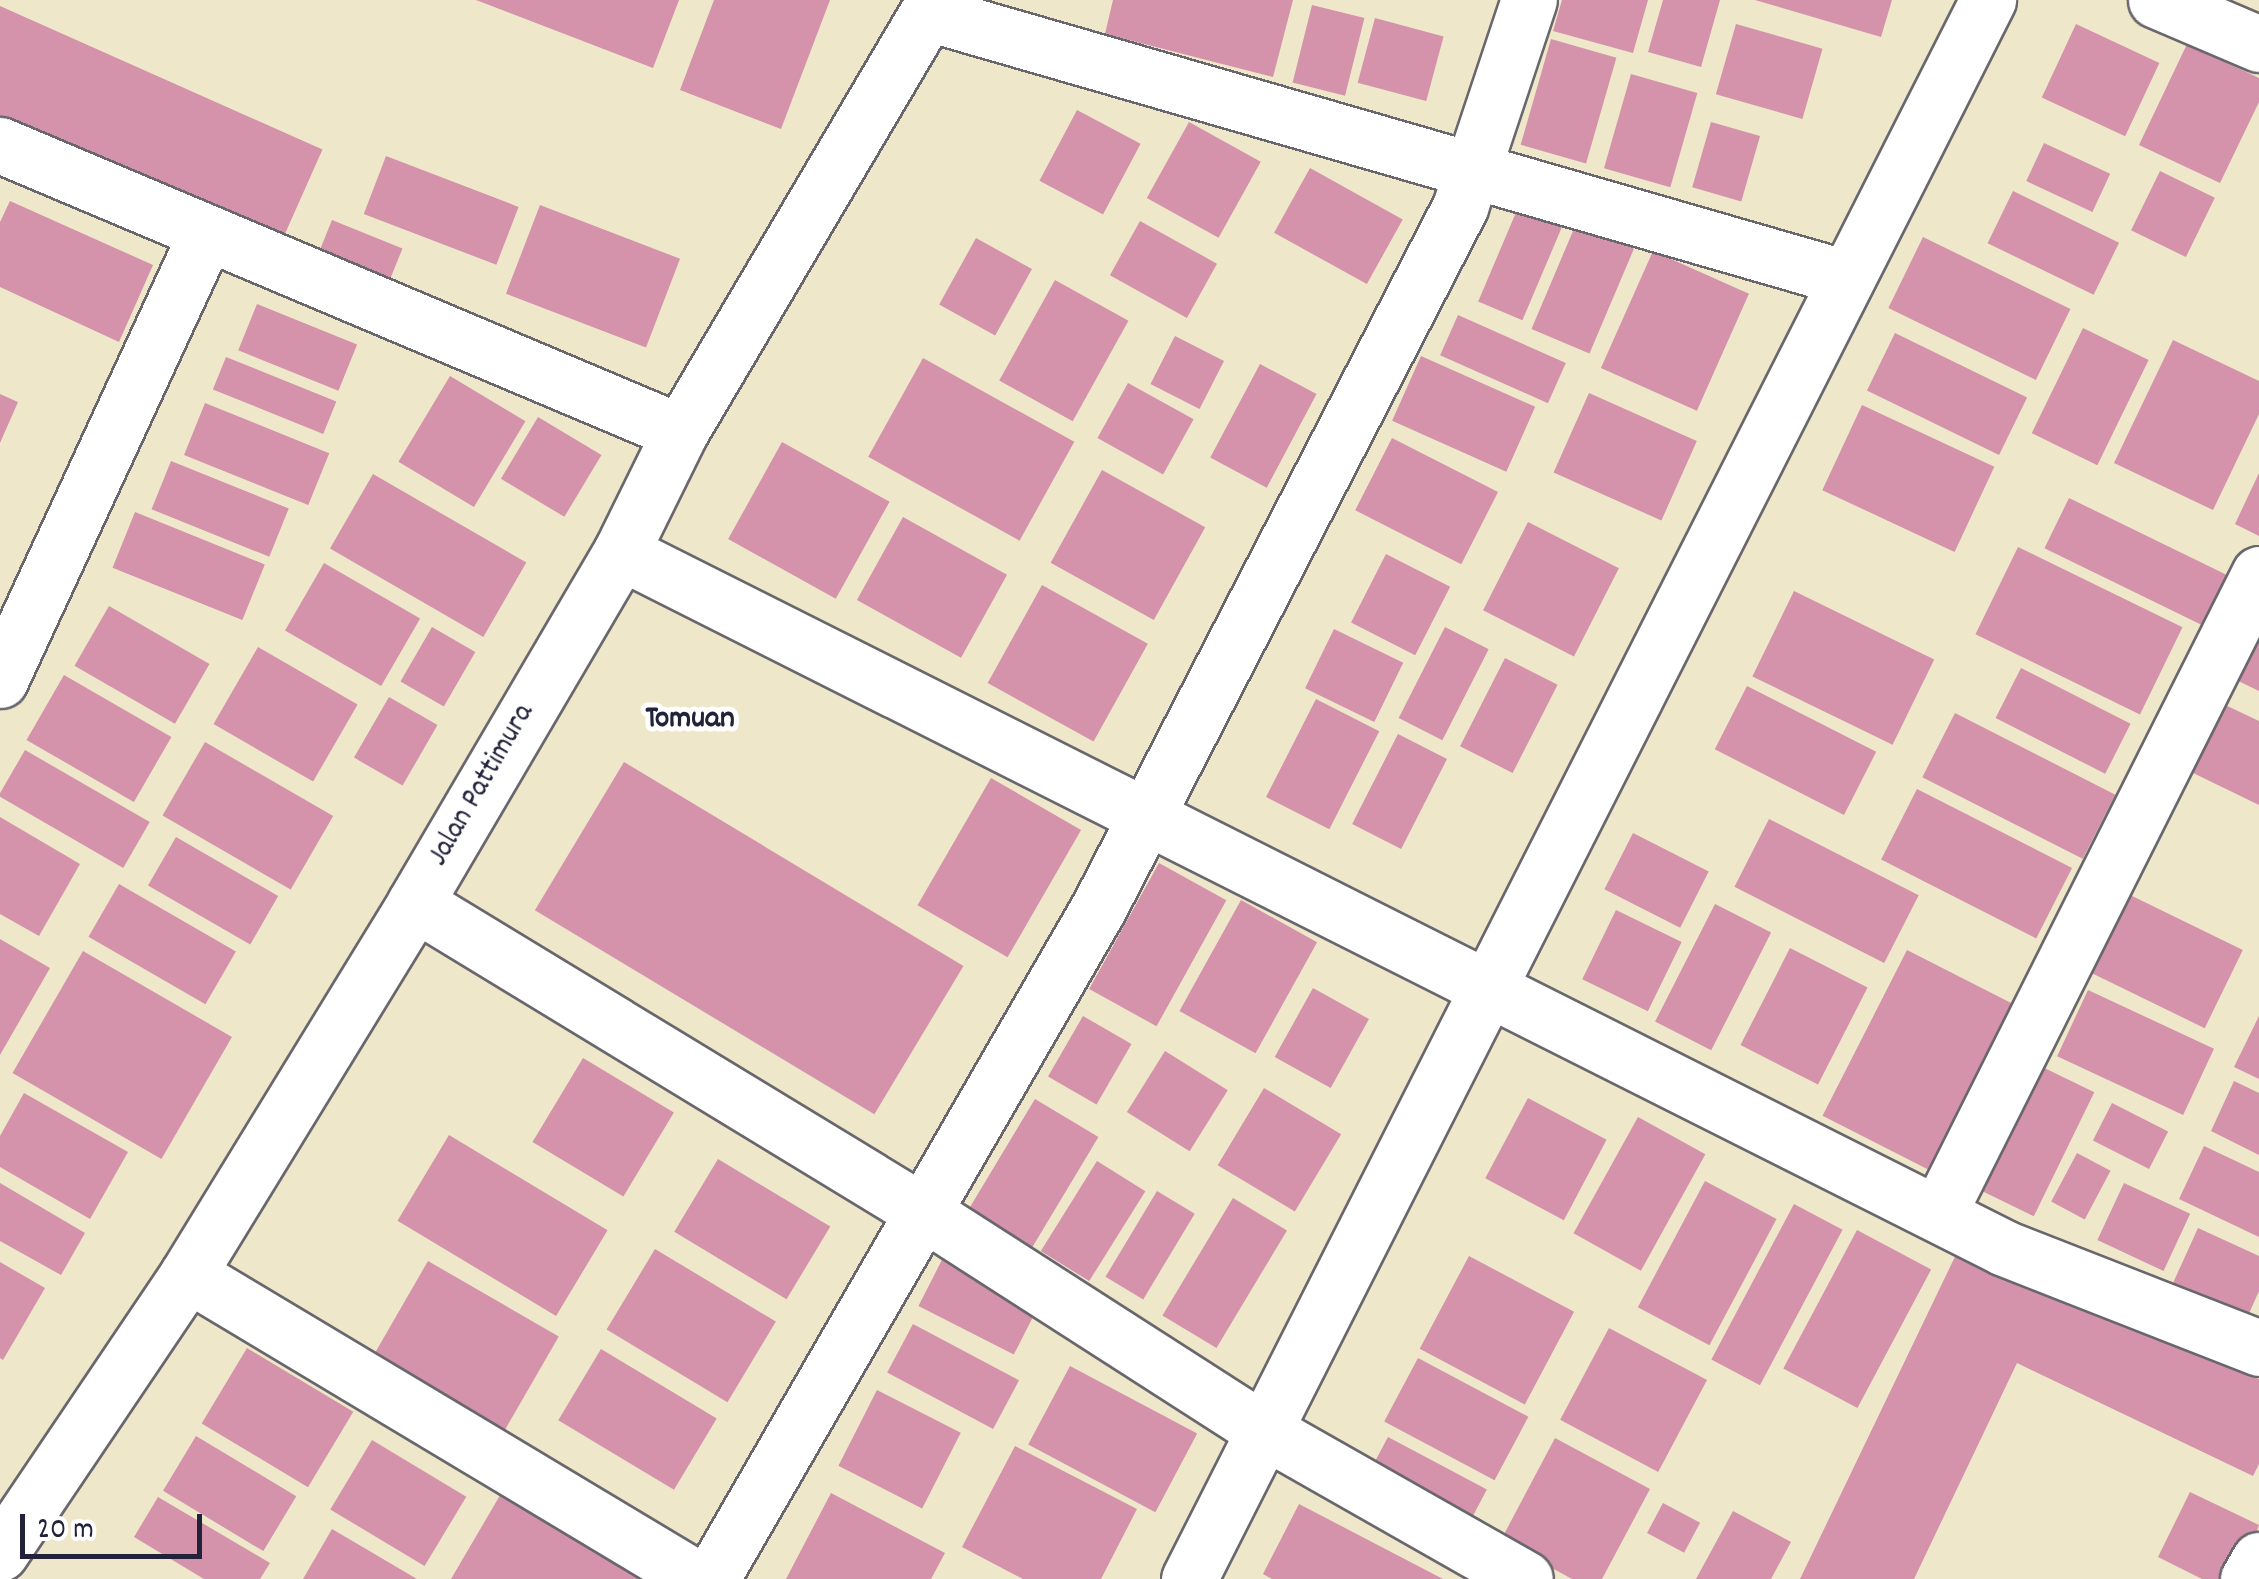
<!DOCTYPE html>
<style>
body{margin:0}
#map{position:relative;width:2259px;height:1579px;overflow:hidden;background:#eee7ca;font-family:Dekko,sans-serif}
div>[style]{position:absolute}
.building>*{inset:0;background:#d492ab;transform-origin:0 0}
.roads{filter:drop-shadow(2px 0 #69676d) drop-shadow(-2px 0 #69676d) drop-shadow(0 2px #69676d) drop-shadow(0 -2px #69676d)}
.minor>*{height:55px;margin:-27.5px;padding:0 27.5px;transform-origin:27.5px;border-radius:27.5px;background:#fff}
span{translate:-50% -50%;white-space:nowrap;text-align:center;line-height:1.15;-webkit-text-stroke:10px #fff;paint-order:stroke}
.street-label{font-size:30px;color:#22223b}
.neighbourhood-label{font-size:32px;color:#22223b;font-weight:700}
.scale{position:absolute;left:20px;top:1514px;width:182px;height:45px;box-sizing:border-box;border:5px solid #22223b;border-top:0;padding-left:12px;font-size:30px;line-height:35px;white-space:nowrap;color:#22223b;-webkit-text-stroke:8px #fff;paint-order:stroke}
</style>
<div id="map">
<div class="building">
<i style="clip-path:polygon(476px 0,679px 0,653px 68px)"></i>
<i style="clip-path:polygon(714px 0,830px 0,781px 129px,680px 90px)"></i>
<i style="clip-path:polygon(1113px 0,1293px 0,1273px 77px,1105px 34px)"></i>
<i style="clip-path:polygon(1562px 0,1648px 0,1633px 53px,1553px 31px)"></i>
<i style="clip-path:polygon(1663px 0,1720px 0,1701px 67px,1648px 52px)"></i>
<i style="clip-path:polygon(1755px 0,1892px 0,1881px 37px)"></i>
<i style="left:1312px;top:5px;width:54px;height:80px;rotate:14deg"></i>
<i style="left:0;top:6px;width:353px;height:113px;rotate:24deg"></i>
<i style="left:1375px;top:18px;width:71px;height:67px;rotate:15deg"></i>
<i style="left:1736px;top:24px;width:90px;height:73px;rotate:16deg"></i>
<i style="left:2076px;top:24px;width:92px;height:81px;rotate:25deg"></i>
<i style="left:1551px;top:39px;width:68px;height:110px;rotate:16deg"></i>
<i style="clip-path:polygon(2187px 44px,2259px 78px,2259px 102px,2220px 183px,2139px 145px)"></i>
<i style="left:1631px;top:74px;width:69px;height:98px;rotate:16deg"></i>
<i style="left:1077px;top:110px;width:72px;height:80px;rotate:28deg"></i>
<i style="left:1189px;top:122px;width:82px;height:87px;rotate:29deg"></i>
<i style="left:1711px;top:122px;width:51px;height:68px;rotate:16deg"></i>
<i style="left:2044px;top:143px;width:73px;height:42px;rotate:25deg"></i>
<i style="left:386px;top:156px;width:142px;height:62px;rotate:21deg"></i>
<i style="left:1310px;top:168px;width:106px;height:74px;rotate:29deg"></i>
<i style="left:2160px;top:171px;width:61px;height:66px;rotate:26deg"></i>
<i style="left:2013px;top:191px;width:118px;height:58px;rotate:26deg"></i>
<i style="clip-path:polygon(10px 201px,153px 265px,119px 342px,0 287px,0 222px)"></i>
<i style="left:1520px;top:203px;width:48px;height:107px;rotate:23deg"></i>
<i style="left:540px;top:205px;width:150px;height:95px;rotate:21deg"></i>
<i style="left:332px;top:220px;width:76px;height:53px;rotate:22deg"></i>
<i style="left:1140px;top:221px;width:88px;height:62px;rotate:29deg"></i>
<i style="left:1576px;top:224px;width:63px;height:114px;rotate:23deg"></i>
<i style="left:1923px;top:237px;width:164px;height:79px;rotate:26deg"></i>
<i style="left:976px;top:238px;width:64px;height:76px;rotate:29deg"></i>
<i style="left:1653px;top:251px;width:105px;height:128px;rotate:24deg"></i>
<i style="left:1055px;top:280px;width:84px;height:115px;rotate:29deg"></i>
<i style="left:257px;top:304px;width:108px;height:50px;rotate:22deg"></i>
<i style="left:1458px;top:315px;width:118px;height:44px;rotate:24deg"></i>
<i style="left:2083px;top:328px;width:73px;height:117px;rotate:26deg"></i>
<i style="left:1895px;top:333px;width:147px;height:64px;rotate:26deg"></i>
<i style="left:1175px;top:336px;width:55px;height:54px;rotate:27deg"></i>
<i style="clip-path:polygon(2173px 340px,2259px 381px,2259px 414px,2213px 510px,2114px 463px)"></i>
<i style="left:1421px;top:356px;width:125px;height:71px;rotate:24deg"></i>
<i style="left:226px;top:357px;width:119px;height:35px;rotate:22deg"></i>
<i style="left:923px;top:358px;width:173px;height:113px;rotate:29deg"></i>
<i style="left:1260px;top:364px;width:64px;height:106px;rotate:28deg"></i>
<i style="left:450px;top:376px;width:88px;height:100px;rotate:31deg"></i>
<i style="left:1128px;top:383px;width:75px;height:63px;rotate:29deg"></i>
<i style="left:1589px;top:393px;width:118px;height:87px;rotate:24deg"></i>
<i style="clip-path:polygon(0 394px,18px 402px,0 443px)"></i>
<i style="left:205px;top:403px;width:134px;height:56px;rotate:22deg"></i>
<i style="left:1862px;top:405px;width:146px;height:94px;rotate:25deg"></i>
<i style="left:538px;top:417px;width:74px;height:72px;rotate:31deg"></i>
<i style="left:1392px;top:438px;width:119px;height:81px;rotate:27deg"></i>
<i style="left:782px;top:442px;width:123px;height:111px;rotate:29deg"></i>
<i style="left:171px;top:461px;width:127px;height:52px;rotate:22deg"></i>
<i style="left:1102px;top:470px;width:118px;height:106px;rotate:29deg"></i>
<i style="clip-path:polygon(2259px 473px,2259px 536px,2235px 524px)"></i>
<i style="left:373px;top:474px;width:177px;height:86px;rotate:30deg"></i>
<i style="left:2069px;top:498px;width:178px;height:56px;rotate:26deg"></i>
<i style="left:135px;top:512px;width:140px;height:60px;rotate:22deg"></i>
<i style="left:903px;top:517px;width:119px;height:95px;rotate:29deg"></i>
<i style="left:1528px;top:522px;width:102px;height:99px;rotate:27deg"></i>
<i style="left:2018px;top:547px;width:183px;height:97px;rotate:26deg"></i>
<i style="left:1386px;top:554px;width:72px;height:77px;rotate:27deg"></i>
<i style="left:324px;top:563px;width:111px;height:78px;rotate:30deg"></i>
<i style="left:1042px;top:585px;width:121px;height:112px;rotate:29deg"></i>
<i style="left:1794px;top:591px;width:156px;height:95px;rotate:26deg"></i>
<i style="clip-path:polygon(2259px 605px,2259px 691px,2226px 675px)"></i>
<i style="left:109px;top:606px;width:116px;height:69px;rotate:30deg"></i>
<i style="left:432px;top:627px;width:50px;height:63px;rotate:30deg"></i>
<i style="left:1445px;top:627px;width:49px;height:102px;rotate:27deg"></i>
<i style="left:1334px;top:629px;width:77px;height:66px;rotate:26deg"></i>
<i style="left:258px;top:647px;width:115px;height:89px;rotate:30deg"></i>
<i style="left:1505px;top:658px;width:59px;height:99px;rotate:27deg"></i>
<i style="left:2021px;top:668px;width:123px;height:56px;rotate:27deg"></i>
<i style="left:64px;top:675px;width:124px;height:75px;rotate:30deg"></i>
<i style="left:1747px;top:686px;width:145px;height:71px;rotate:27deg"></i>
<i style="left:389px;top:697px;width:56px;height:70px;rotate:30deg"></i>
<i style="left:1316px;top:699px;width:71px;height:110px;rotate:27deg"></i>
<i style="clip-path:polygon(2221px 703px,2259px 721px,2259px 805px,2189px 771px)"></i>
<i style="left:1955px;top:713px;width:180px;height:72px;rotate:27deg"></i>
<i style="left:1398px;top:734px;width:55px;height:101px;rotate:27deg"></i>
<i style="left:205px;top:742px;width:148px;height:85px;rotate:30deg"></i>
<i style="left:25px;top:750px;width:144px;height:53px;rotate:30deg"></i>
<i style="left:624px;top:762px;width:396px;height:173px;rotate:31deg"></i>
<i style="left:991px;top:778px;width:104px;height:147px;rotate:30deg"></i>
<i style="left:1917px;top:789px;width:174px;height:79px;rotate:27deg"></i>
<i style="clip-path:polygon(0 817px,80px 864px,39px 936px,0 914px)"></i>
<i style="left:1769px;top:819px;width:168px;height:76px;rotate:27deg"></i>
<i style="left:1633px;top:833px;width:85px;height:63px;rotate:27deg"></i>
<i style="left:176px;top:837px;width:118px;height:56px;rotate:30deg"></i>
<i style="left:1159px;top:863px;width:77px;height:144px;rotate:29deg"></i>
<i style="left:119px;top:884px;width:135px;height:61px;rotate:30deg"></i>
<i style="left:2126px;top:893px;width:130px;height:87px;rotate:26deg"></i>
<i style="left:1241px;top:900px;width:87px;height:127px;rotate:29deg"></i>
<i style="left:1715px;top:904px;width:63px;height:132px;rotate:27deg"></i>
<i style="left:1616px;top:910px;width:73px;height:77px;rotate:26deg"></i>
<i style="clip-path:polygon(0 939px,50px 968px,0 1055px)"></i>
<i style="left:1790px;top:948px;width:87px;height:109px;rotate:27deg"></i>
<i style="left:1907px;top:950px;width:118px;height:186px;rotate:27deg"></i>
<i style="left:83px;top:951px;width:172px;height:141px;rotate:30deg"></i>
<i style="left:1313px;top:988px;width:64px;height:79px;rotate:29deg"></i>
<i style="left:2088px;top:990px;width:139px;height:73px;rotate:25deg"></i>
<i style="left:1083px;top:1016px;width:56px;height:70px;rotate:30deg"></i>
<i style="clip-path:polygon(2259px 1016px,2259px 1079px,2234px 1067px)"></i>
<i style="left:1165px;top:1051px;width:74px;height:72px;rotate:32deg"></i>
<i style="left:583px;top:1058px;width:106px;height:98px;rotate:31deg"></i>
<i style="left:2026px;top:1059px;width:76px;height:138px;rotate:26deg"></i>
<i style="clip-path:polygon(2234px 1081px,2259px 1093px,2259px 1155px,2211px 1131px)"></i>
<i style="left:1264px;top:1088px;width:90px;height:90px;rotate:31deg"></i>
<i style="clip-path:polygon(24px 1093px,128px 1152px,90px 1219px,0 1167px,0 1136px)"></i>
<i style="left:1528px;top:1098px;width:89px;height:91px;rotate:28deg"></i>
<i style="left:1035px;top:1099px;width:74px;height:134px;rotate:31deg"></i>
<i style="left:2112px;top:1103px;width:63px;height:42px;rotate:27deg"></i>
<i style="left:1638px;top:1117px;width:77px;height:133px;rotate:29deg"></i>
<i style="left:449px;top:1135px;width:185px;height:100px;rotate:31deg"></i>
<i style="clip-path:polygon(2204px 1146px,2259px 1172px,2259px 1237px,2179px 1199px)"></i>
<i style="left:2077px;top:1153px;width:38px;height:55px;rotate:28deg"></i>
<i style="left:718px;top:1159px;width:131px;height:85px;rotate:31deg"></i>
<i style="left:1097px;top:1161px;width:57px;height:106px;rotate:32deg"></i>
<i style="left:1705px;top:1181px;width:81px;height:143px;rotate:28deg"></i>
<i style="clip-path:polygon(0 1183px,85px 1233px,61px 1275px,0 1241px)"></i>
<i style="left:2124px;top:1183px;width:73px;height:63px;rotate:25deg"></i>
<i style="left:1157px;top:1191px;width:44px;height:100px;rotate:31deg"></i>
<i style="left:1233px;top:1198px;width:63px;height:137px;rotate:31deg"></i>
<i style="left:1794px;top:1204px;width:55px;height:176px;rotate:28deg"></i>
<i style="clip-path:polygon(2198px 1228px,2259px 1256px,2259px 1291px,2247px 1318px,2173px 1283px)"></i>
<i style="left:1857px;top:1230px;width:84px;height:157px;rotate:28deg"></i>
<i style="clip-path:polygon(1964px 1238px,2259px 1379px,2259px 1464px,2253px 1476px,2017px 1363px,1914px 1579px,1800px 1579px)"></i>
<i style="left:948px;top:1248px;width:107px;height:65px;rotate:27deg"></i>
<i style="left:655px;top:1249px;width:141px;height:94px;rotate:31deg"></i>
<i style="left:1469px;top:1256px;width:119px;height:105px;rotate:28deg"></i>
<i style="left:428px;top:1261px;width:151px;height:111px;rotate:30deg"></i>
<i style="clip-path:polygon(0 1262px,45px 1288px,3px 1360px,0 1358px)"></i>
<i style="left:913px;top:1324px;width:120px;height:55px;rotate:28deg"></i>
<i style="left:1609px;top:1328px;width:111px;height:104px;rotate:28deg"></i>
<i style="left:247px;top:1348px;width:124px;height:88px;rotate:31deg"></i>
<i style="left:601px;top:1349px;width:135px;height:83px;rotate:31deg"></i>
<i style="left:1418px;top:1358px;width:125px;height:72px;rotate:28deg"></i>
<i style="left:1070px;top:1366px;width:144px;height:89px;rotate:28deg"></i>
<i style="left:877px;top:1390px;width:94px;height:85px;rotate:27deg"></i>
<i style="left:196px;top:1436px;width:117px;height:64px;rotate:31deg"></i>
<i style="left:1388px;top:1437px;width:112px;height:42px;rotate:28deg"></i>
<i style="clip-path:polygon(1555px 1438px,1650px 1489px,1602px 1579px,1572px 1579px,1501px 1540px)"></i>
<i style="left:372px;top:1440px;width:110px;height:81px;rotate:31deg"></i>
<i style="clip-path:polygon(1015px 1446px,1137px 1509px,1101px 1579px,1023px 1579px,962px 1547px)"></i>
<i style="clip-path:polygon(509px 1480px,645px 1579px,451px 1579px)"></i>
<i style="clip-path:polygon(2190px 1492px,2259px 1525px,2240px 1579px,2202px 1579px,2158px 1557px)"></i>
<i style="clip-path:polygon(831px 1493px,945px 1553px,931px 1579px,786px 1579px)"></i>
<i style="clip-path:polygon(158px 1497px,270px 1563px,260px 1579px,204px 1579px,134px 1537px)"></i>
<i style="left:1663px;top:1503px;width:42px;height:34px;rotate:28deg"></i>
<i style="clip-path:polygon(1299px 1504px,1443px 1579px,1272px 1579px,1263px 1574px)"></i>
<i style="clip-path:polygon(1733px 1511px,1791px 1542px,1771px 1579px,1696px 1579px)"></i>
<i style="clip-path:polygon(332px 1529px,417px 1579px,303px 1579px)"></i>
</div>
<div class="roads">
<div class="minor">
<i style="left:2156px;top:0;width:112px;rotate:23.1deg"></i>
<i style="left:928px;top:13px;width:955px;rotate:16.1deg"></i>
<i style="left:0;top:145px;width:738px;rotate:22.88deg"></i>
<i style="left:621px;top:552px;width:1548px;rotate:26.71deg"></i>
<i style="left:2004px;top:1248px;width:274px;rotate:21.4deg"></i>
<i style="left:0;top:680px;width:489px;rotate:-65.2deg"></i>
<i style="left:415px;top:903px;width:595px;rotate:31.31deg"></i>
<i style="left:923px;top:1212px;width:404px;rotate:32.7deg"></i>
<i style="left:1263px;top:1430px;width:301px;rotate:29.6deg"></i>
<i style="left:1938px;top:1214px;width:716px;rotate:-63.36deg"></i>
<i style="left:188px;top:1274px;width:593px;rotate:30.93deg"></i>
<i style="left:0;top:1553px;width:336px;rotate:-56deg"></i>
<i style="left:188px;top:1274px;width:435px;rotate:-58.5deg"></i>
<i style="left:415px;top:903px;width:407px;rotate:-59.6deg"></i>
<i style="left:621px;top:552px;width:134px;rotate:-63.8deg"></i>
<i style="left:680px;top:432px;width:502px;rotate:-59.45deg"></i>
<i style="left:711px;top:1579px;width:776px;rotate:-60deg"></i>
<i style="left:1099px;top:907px;width:788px;rotate:-62.72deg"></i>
<i style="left:1460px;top:207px;width:218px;rotate:-71.6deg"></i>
<i style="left:1189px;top:1579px;width:1770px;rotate:-63.16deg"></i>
<i style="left:2248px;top:1579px;width:22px;rotate:-60deg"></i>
</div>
</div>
<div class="street-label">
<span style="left:483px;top:786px;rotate:-60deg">Jalan Pattimura</span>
</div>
<div class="neighbourhood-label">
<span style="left:690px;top:720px">Tomuan</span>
</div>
<div class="scale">20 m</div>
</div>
